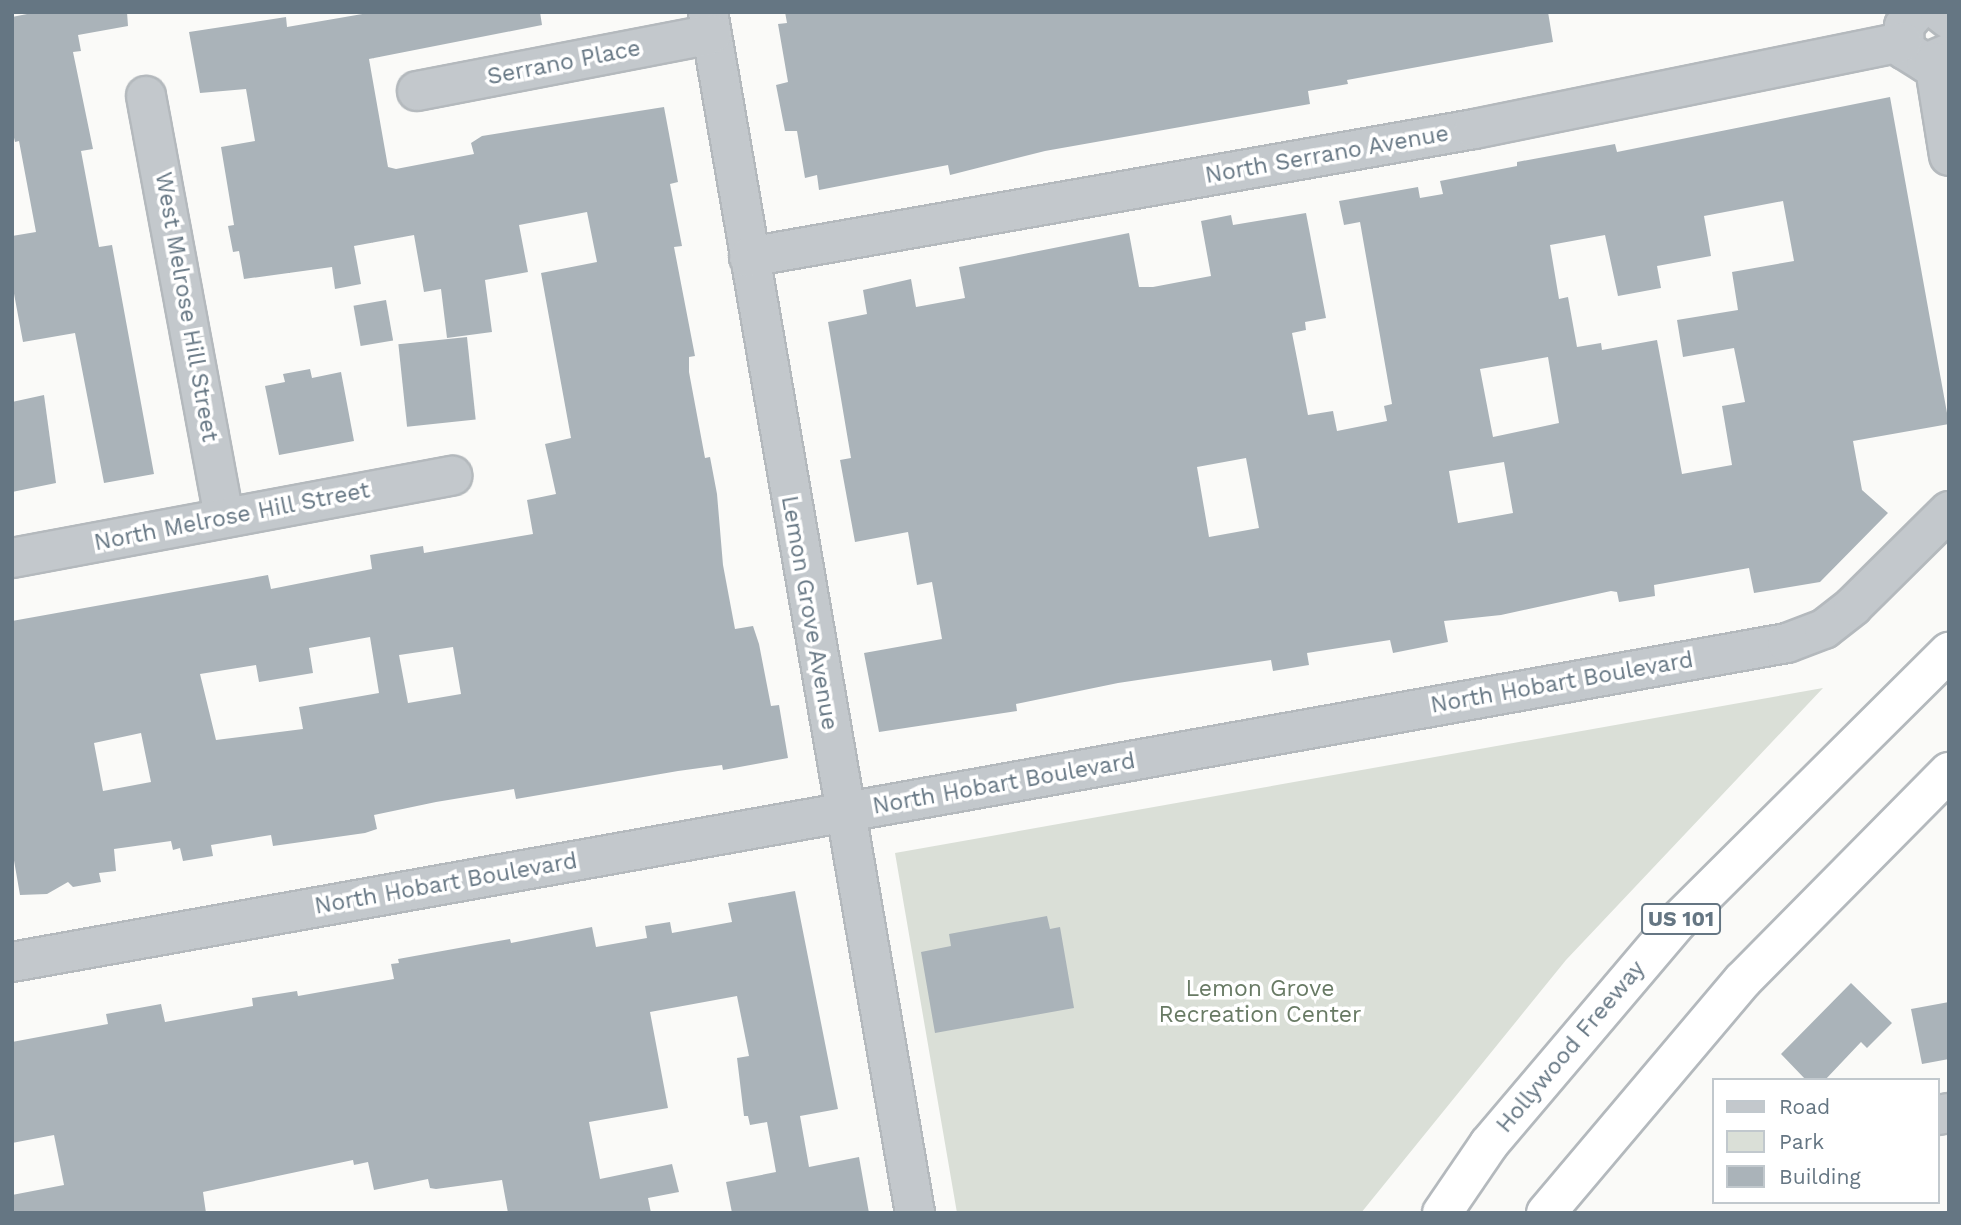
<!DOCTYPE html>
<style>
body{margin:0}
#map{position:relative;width:1961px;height:1225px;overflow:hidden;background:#fafaf8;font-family:"Work Sans",sans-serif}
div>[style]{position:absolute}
.green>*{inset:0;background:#dadfd7}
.building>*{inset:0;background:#aab3b9;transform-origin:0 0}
.roads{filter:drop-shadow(2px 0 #b4b9bd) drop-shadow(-2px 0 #b4b9bd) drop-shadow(0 2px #b4b9bd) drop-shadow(0 -2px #b4b9bd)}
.minor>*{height:38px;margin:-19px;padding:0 19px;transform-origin:19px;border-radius:19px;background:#c3c8cc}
.highway>*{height:38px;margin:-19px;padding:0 19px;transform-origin:19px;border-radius:19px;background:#fff}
span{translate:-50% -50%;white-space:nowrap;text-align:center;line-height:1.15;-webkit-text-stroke:7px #fff;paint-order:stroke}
.shield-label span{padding:2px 5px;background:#fff;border:2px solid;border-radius:5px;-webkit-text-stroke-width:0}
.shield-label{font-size:21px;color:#657683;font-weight:700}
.street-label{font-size:23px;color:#657683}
.park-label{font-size:23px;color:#687a64}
.frame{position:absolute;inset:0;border:14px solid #657683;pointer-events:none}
.legend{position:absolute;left:1712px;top:1078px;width:228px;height:126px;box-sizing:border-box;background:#fff;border:2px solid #c1c8cd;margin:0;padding:9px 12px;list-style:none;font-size:21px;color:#657683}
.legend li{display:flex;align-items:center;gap:14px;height:35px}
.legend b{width:35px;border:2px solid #c1c8cd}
</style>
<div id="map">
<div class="green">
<i style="clip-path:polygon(1823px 688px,1566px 960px,1361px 1213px,957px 1213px,895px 853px)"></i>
</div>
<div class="building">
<i style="clip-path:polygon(37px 12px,127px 12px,128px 26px,78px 35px,81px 51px,73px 52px,93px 149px,81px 151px,99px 247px,112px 245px,154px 474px,104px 483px,75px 333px,23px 342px,12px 283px,12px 236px,36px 232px,19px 141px,15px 142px,12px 129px,12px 17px)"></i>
<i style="clip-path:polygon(evenodd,374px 12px,540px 12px,542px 25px,369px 59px,388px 167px,396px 169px,474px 154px,471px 143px,482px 136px,664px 107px,678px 182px,670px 184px,682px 246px,674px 247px,695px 356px,689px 357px,689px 372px,705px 458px,710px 457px,717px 494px,723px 565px,735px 629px,753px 626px,759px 644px,771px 706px,779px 705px,788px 758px,723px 770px,722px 765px,678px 771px,516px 799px,514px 789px,436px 802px,374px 815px,377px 829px,365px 833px,273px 846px,271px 835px,211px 845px,213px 856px,183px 861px,180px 848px,173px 850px,171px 841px,114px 849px,116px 871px,99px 873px,101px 882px,73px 887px,68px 882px,47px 894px,20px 895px,12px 849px,12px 621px,268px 575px,271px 589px,372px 569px,370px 555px,423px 546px,424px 553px,533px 534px,527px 500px,556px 494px,545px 444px,571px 438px,541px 273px,597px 262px,587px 212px,519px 225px,528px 272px,485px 280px,492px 332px,447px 338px,441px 289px,424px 292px,414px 235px,354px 246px,361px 284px,335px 289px,332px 267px,244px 279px,239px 251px,233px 252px,228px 226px,234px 225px,221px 147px,255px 141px,246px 89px,200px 93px,189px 32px,286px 17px,287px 27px,374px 12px,370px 637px,379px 693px,299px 707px,303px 729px,216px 740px,200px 674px,256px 665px,259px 682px,313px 673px,309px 648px,370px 637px,374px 12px,453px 647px,461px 694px,408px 703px,399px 655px,453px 647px,374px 12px,141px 733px,151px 782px,103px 791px,94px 743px,141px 733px)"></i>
<i style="clip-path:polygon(785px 12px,1548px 12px,1553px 42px,1347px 80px,1348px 84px,1308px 91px,1310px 104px,1045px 151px,950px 175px,948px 165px,819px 190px,817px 175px,805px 178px,797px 131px,785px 131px,776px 85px,788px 82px,778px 24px,787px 23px)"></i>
<i style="clip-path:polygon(evenodd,1890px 97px,1949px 424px,1853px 441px,1862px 490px,1888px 513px,1820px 582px,1754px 593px,1749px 568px,1654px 585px,1655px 596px,1619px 602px,1617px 592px,1611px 591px,1501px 615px,1444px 621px,1448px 642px,1393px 653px,1390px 640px,1307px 653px,1309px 665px,1273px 671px,1271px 660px,1118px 683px,1016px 704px,1017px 711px,879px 732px,864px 653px,942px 639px,932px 582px,917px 585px,908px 532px,855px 542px,840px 460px,851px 458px,828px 322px,867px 314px,863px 290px,911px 279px,916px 307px,965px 298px,959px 267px,1129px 233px,1139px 287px,1153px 287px,1211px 276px,1201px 221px,1231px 215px,1233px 225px,1306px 213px,1326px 318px,1305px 322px,1306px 330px,1292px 333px,1308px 415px,1333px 411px,1337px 431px,1387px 421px,1384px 406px,1392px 404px,1360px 222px,1344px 225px,1339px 201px,1418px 187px,1420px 198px,1443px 194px,1440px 181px,1517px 166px,1517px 162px,1615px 144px,1617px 152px,1890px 97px,1783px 201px,1794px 261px,1732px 272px,1738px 310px,1677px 320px,1683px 357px,1734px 348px,1745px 402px,1722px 406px,1732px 465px,1682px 474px,1657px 340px,1602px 350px,1601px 343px,1577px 347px,1568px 297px,1559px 299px,1550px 245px,1605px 235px,1618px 296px,1661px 288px,1657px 266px,1711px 256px,1704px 216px,1783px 201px,1890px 97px,1548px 357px,1559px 423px,1493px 437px,1480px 369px,1548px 357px,1890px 97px,1246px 458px,1259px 528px,1209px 537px,1197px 467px,1246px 458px,1890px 97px,1504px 462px,1513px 513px,1458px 523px,1449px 471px,1504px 462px)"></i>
<i style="left:386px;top:300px;width:41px;height:33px;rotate:80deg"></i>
<i style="left:467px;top:337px;width:83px;height:69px;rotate:84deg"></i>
<i style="clip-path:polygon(310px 369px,312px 378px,341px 372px,354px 441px,279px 455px,265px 386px,285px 382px,283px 374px)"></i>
<i style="clip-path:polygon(44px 395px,56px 483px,12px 492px,12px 402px)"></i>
<i style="clip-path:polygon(795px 891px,838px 1109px,800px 1116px,809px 1167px,859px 1157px,869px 1213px,732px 1213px,726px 1182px,776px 1172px,767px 1122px,750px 1125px,748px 1116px,744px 1116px,737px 1058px,749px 1056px,737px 996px,650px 1012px,668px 1108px,589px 1122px,600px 1179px,672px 1164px,679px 1192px,648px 1198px,651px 1213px,508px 1213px,502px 1180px,436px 1189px,430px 1188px,428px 1179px,374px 1190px,368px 1162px,354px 1165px,353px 1160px,203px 1192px,206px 1213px,12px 1213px,12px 1195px,64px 1185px,54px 1135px,12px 1143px,12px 1042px,108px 1024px,106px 1014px,161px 1004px,165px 1022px,253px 1006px,252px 998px,297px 991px,298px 996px,394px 979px,391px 964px,399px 963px,398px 959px,481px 944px,510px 939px,511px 943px,592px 927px,596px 947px,647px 938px,645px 926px,670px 922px,672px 933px,732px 922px,728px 903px)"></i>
<i style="clip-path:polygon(1047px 916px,1050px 929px,1060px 927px,1074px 1008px,935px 1033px,921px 952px,951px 946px,949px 934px)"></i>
<i style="clip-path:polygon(1851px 983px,1892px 1023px,1867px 1048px,1861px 1042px,1825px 1080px,1806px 1080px,1781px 1054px)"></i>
<i style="clip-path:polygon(1949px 1002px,1949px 1059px,1922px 1064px,1911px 1009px)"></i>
</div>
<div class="roads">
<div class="minor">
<i style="left:708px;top:12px;width:1219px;rotate:80.22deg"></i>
<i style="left:1916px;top:12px;width:18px;rotate:131deg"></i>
<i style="left:1904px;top:26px;width:24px;rotate:88deg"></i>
<i style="left:1905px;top:50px;width:25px;rotate:32deg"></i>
<i style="left:1926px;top:63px;width:25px;rotate:-23deg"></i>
<i style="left:1940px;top:12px;width:11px;rotate:38deg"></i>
<i style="left:1934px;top:62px;width:95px;rotate:80.9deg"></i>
<i style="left:417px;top:91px;width:300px;rotate:-10.9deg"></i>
<i style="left:146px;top:96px;width:429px;rotate:79.5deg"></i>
<i style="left:749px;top:257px;width:736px;rotate:-10.01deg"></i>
<i style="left:1474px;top:129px;width:437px;rotate:-11.5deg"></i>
<i style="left:12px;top:558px;width:448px;rotate:-10.6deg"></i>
<i style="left:12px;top:962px;width:1803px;rotate:-10.19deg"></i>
<i style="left:1787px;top:643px;width:40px;rotate:-21deg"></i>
<i style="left:1824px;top:629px;width:37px;rotate:-38deg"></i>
<i style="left:1853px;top:606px;width:135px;rotate:-44.7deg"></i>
<i style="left:1938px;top:1115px;width:11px;rotate:-10deg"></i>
</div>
<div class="highway">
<i style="left:1442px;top:1213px;width:83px;rotate:-55.7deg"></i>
<i style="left:1489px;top:1144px;width:292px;rotate:-49.7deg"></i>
<i style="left:1678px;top:921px;width:382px;rotate:-44.8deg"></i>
<i style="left:1546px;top:1213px;width:305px;rotate:-49.8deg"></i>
<i style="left:1743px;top:980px;width:293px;rotate:-45.3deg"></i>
</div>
</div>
<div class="shield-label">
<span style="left:1681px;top:919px">US 101</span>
</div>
<div class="street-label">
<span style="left:564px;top:63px;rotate:-11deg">Serrano Place</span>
<span style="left:1327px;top:155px;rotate:-10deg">North Serrano Avenue</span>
<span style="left:186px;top:307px;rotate:80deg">West Melrose Hill Street</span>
<span style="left:232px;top:517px;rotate:-11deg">North Melrose Hill Street</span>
<span style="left:809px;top:613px;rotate:80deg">Lemon Grove Avenue</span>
<span style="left:1562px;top:683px;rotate:-10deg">North Hobart Boulevard</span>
<span style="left:1004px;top:784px;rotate:-10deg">North Hobart Boulevard</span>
<span style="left:446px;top:884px;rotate:-10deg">North Hobart Boulevard</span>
<span style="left:1571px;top:1047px;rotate:-50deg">Hollywood Freeway</span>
</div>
<div class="park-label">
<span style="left:1260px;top:1002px">Lemon Grove<br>Recreation Center</span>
</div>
<div class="frame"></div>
<ul class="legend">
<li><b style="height:9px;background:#c3c8cc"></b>Road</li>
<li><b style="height:19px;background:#dadfd7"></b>Park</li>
<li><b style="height:19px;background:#aab3b9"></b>Building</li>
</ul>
</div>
